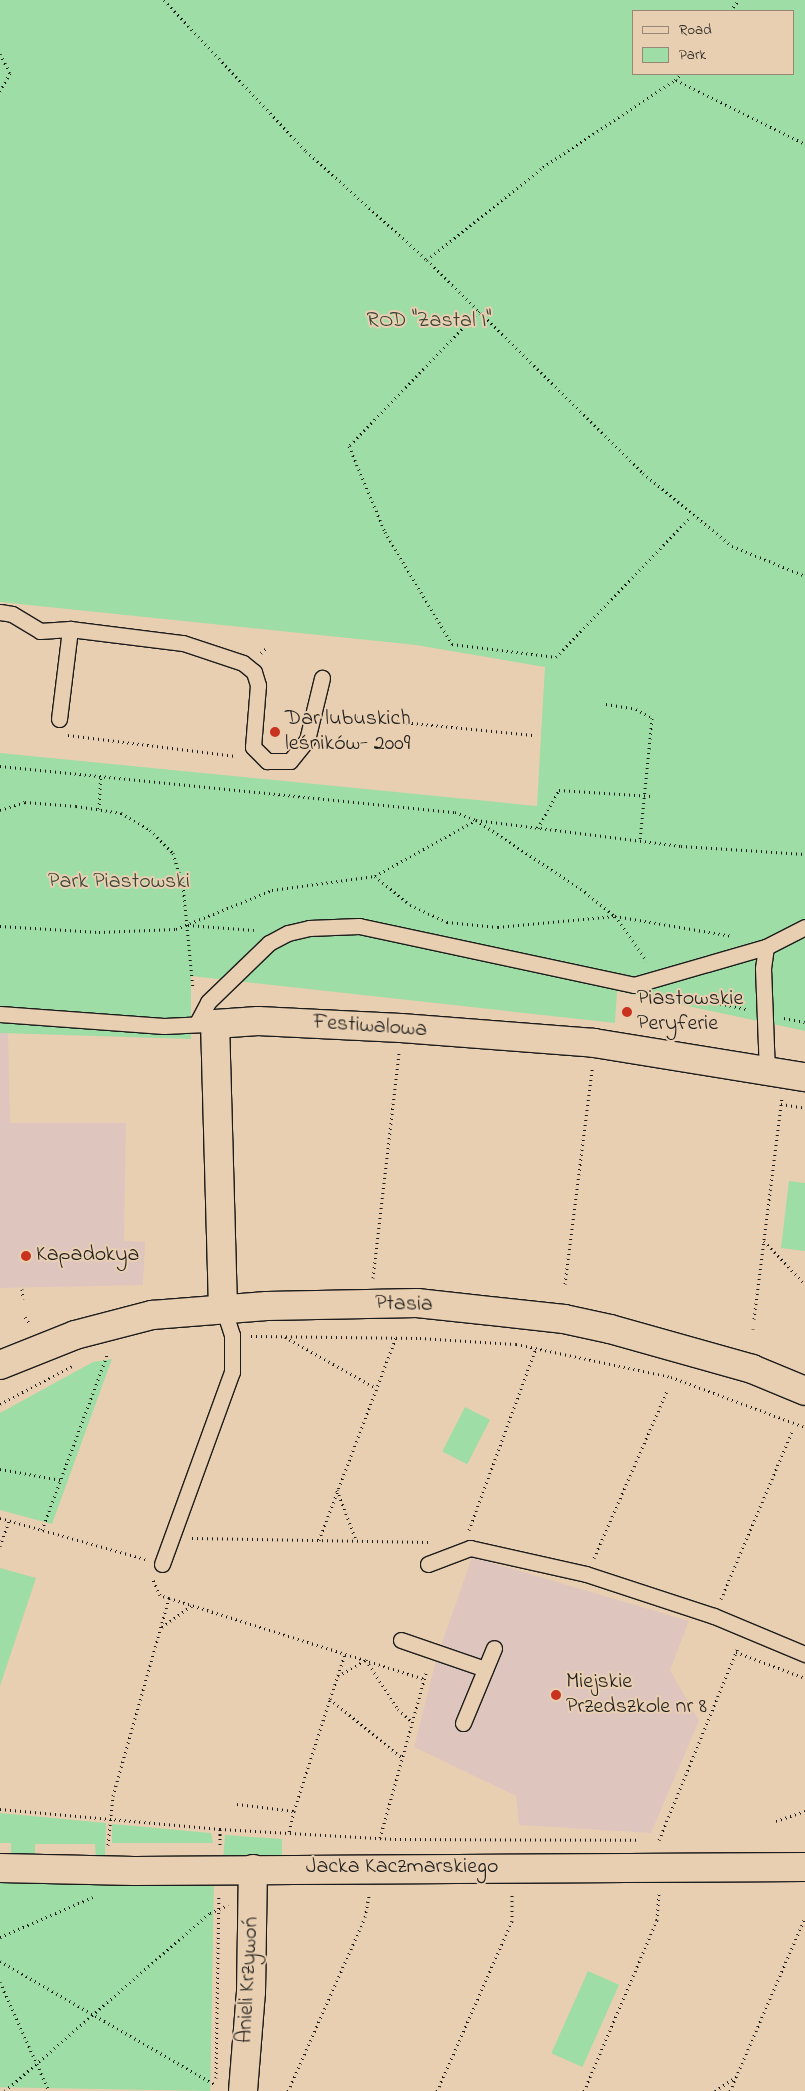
<!DOCTYPE html>
<meta charset="utf-8">
<style>
body{margin:0}
#map{position:relative;width:805px;height:2091px;overflow:hidden;background:#e9cfb1;font-family:"Indie Flower",sans-serif}
div>[style]{position:absolute}
.built>*{inset:0;background:#dec6bf}
.green>*{inset:0;background:#9edda5;transform-origin:0 0}
.path>*{height:3px;margin-top:-1.5px;transform-origin:0;background:repeating-linear-gradient(90deg,#1c1c1c 0 1px,transparent 0 5px)}
.roads{filter:drop-shadow(1px 0 #1c1c1c) drop-shadow(-1px 0 #1c1c1c) drop-shadow(0 1px #1c1c1c) drop-shadow(0 -1px #1c1c1c)}
.service>*{height:15px;margin:-7.5px;padding:0 7.5px;transform-origin:7.5px;border-radius:7.5px;background:#e9cfb1}
.minor>*{height:28px;margin:-14px;padding:0 14px;transform-origin:14px;border-radius:14px;background:#e9cfb1}
.tertiary>*{height:28px;margin:-14px;padding:0 14px;transform-origin:14px;border-radius:14px;background:#e9cfb1}
.dots>*{width:14px;height:14px;translate:-50% -50%;box-sizing:border-box;border:2px solid #e9cfb1;border-radius:50%}
span{translate:-50% -50%;white-space:nowrap;text-align:center;line-height:1.15;-webkit-text-stroke:4px #e9cfb1;paint-order:stroke}
.park-label{font-size:22px;color:#364337}
.poi-label{font-size:22px;color:#1c1c1c}
.left{translate:0 -50%;text-align:left}
.street-label{font-size:22px;color:#1c1c1c}
.legend{position:absolute;left:632px;top:10px;width:162px;height:65px;box-sizing:border-box;background:#e9cfb1;border:1px solid #978775;margin:0;padding:6px 9px;list-style:none;font-size:15px;color:#1c1c1c}
.legend li{display:flex;align-items:center;gap:10px;height:25px}
.legend b{width:25px;border:1px solid #978775}
</style>
<div id="map">
<div class="built">
<i style="clip-path:polygon(0 1033px,8px 1033px,10px 1123px,126px 1123px,124px 1241px,145px 1242px,143px 1285px,0 1288px)"></i>
<i style="clip-path:polygon(472px 1557px,689px 1621px,670px 1670px,699px 1721px,651px 1833px,519px 1825px,516px 1796px,414px 1747px,436px 1660px)"></i>
</div>
<div class="green">
<i style="clip-path:polygon(evenodd,0 0,805px 0,805px 1031px,617px 991px,615px 1023px,191px 976px,191px 1039px,0 1033px,0 753px,537px 806px,545px 667px,416px 645px,0 602px,0 0,634px 11px,794px 11px,794px 74px,634px 74px,634px 11px)"></i>
<i style="clip-path:polygon(789px 1181px,805px 1183px,805px 1251px,781px 1248px)"></i>
<i style="clip-path:polygon(112px 1359px,52px 1524px,0 1510px,0 1413px,93px 1362px)"></i>
<i style="left:465px;top:1407px;width:28px;height:50px;rotate:27deg"></i>
<i style="clip-path:polygon(0 1568px,36px 1578px,0 1686px)"></i>
<i style="clip-path:polygon(0 1813px,106px 1823px,105px 1858px,96px 1860px,95px 1844px,35px 1844px,35px 1858px,11px 1859px,11px 1843px,0 1843px)"></i>
<i style="clip-path:polygon(112px 1824px,211px 1833px,213px 1843px,112px 1843px)"></i>
<i style="clip-path:polygon(225px 1835px,282px 1839px,282px 1860px,223px 1861px)"></i>
<i style="left:214px;top:1878px;width:213px;height:214px;rotate:91deg"></i>
<i style="left:588px;top:1971px;width:34px;height:90px;rotate:24deg"></i>
</div>
<div class="path">
<i style="left:164px;top:0;width:207px;rotate:46.8deg"></i>
<i style="left:306px;top:151px;width:163px;rotate:42deg"></i>
<i style="left:427px;top:260px;width:303px;rotate:44.6deg"></i>
<i style="left:643px;top:473px;width:115px;rotate:39.4deg"></i>
<i style="left:732px;top:546px;width:79px;rotate:22.3deg"></i>
<i style="left:730px;top:11px;width:14px;rotate:-51deg"></i>
<i style="left:0;top:54px;width:21px;rotate:62deg"></i>
<i style="left:10px;top:73px;width:21px;rotate:119deg"></i>
<i style="left:676px;top:80px;width:144px;rotate:26.4deg"></i>
<i style="left:427px;top:260px;width:149px;rotate:-38.7deg"></i>
<i style="left:543px;top:167px;width:158px;rotate:-33.4deg"></i>
<i style="left:675px;top:80px;width:8px;rotate:-45deg"></i>
<i style="left:479px;top:311px;width:187px;rotate:133.9deg"></i>
<i style="left:349px;top:446px;width:93px;rotate:67.3deg"></i>
<i style="left:385px;top:532px;width:131px;rotate:59.1deg"></i>
<i style="left:452px;top:644px;width:105px;rotate:7.1deg"></i>
<i style="left:556px;top:657px;width:195px;rotate:-46.2deg"></i>
<i style="left:261px;top:653px;width:9px;rotate:-41deg"></i>
<i style="left:606px;top:704px;width:30px;rotate:9deg"></i>
<i style="left:636px;top:709px;width:18px;rotate:29deg"></i>
<i style="left:652px;top:718px;width:124px;rotate:95.6deg"></i>
<i style="left:332px;top:715px;width:202px;rotate:5.7deg"></i>
<i style="left:68px;top:735px;width:169px;rotate:7.1deg"></i>
<i style="left:0;top:766px;width:457px;rotate:5.8deg"></i>
<i style="left:455px;top:812px;width:22px;rotate:21deg"></i>
<i style="left:476px;top:820px;width:207px;rotate:7.2deg"></i>
<i style="left:681px;top:846px;width:124px;rotate:3.7deg"></i>
<i style="left:99px;top:809px;width:33px;rotate:-87deg"></i>
<i style="left:0;top:810px;width:26px;rotate:-18deg"></i>
<i style="left:25px;top:802px;width:51px;rotate:4.5deg"></i>
<i style="left:76px;top:806px;width:46px;rotate:8.8deg"></i>
<i style="left:121px;top:813px;width:34px;rotate:30deg"></i>
<i style="left:150px;top:830px;width:33px;rotate:45deg"></i>
<i style="left:173px;top:853px;width:34px;rotate:73deg"></i>
<i style="left:183px;top:885px;width:103px;rotate:84.5deg"></i>
<i style="left:538px;top:828px;width:43px;rotate:-61.1deg"></i>
<i style="left:559px;top:790px;width:93px;rotate:3.7deg"></i>
<i style="left:375px;top:876px;width:45px;rotate:39.6deg"></i>
<i style="left:410px;top:905px;width:41px;rotate:24.7deg"></i>
<i style="left:447px;top:922px;width:51px;rotate:5.6deg"></i>
<i style="left:498px;top:927px;width:118px;rotate:-5.4deg"></i>
<i style="left:615px;top:916px;width:55px;rotate:54.6deg"></i>
<i style="left:188px;top:925px;width:66px;rotate:4.3deg"></i>
<i style="left:0;top:926px;width:99px;rotate:3.5deg"></i>
<i style="left:99px;top:932px;width:77px;rotate:-2.2deg"></i>
<i style="left:176px;top:929px;width:104px;rotate:-22.1deg"></i>
<i style="left:272px;top:890px;width:104px;rotate:-7.7deg"></i>
<i style="left:375px;top:876px;width:115px;rotate:-29deg"></i>
<i style="left:476px;top:820px;width:131px;rotate:33.4deg"></i>
<i style="left:585px;top:892px;width:38px;rotate:39deg"></i>
<i style="left:615px;top:916px;width:119px;rotate:9.7deg"></i>
<i style="left:676px;top:994px;width:72px;rotate:12.1deg"></i>
<i style="left:784px;top:1018px;width:21px;rotate:11deg"></i>
<i style="left:781px;top:1104px;width:24px;rotate:9deg"></i>
<i style="left:764px;top:1241px;width:59px;rotate:46.4deg"></i>
<i style="left:373px;top:1278px;width:226px;rotate:-83.4deg"></i>
<i style="left:565px;top:1284px;width:217px;rotate:-82.8deg"></i>
<i style="left:22px;top:1289px;width:10px;rotate:84deg"></i>
<i style="left:25px;top:1317px;width:7px;rotate:56deg"></i>
<i style="left:754px;top:1319px;width:223px;rotate:-82.8deg"></i>
<i style="left:753px;top:1329px;width:4px;rotate:-90deg"></i>
<i style="left:251px;top:1336px;width:169px;rotate:0.7deg"></i>
<i style="left:420px;top:1338px;width:96px;rotate:3.6deg"></i>
<i style="left:516px;top:1344px;width:158px;rotate:12deg"></i>
<i style="left:671px;top:1377px;width:143px;rotate:20.5deg"></i>
<i style="left:285px;top:1337px;width:104px;rotate:29.3deg"></i>
<i style="left:0;top:1404px;width:81px;rotate:-27.8deg"></i>
<i style="left:0;top:1469px;width:62px;rotate:10.2deg"></i>
<i style="left:337px;top:1490px;width:53px;rotate:69.2deg"></i>
<i style="left:0;top:1518px;width:151px;rotate:15.8deg"></i>
<i style="left:42px;top:1530px;width:189px;rotate:-69.6deg"></i>
<i style="left:469px;top:1530px;width:194px;rotate:-69.8deg"></i>
<i style="left:192px;top:1538px;width:236px;rotate:1deg"></i>
<i style="left:319px;top:1540px;width:217px;rotate:-69.2deg"></i>
<i style="left:0;top:1546px;width:27px;rotate:-70deg"></i>
<i style="left:594px;top:1558px;width:184px;rotate:-66.4deg"></i>
<i style="left:169px;top:1598px;width:268px;rotate:17.6deg"></i>
<i style="left:721px;top:1599px;width:181px;rotate:-67deg"></i>
<i style="left:162px;top:1627px;width:36px;rotate:-36deg"></i>
<i style="left:736px;top:1652px;width:74px;rotate:20.6deg"></i>
<i style="left:338px;top:1676px;width:32px;rotate:-30deg"></i>
<i style="left:366px;top:1660px;width:59px;rotate:56.9deg"></i>
<i style="left:398px;top:1709px;width:18px;rotate:43deg"></i>
<i style="left:330px;top:1699px;width:47px;rotate:-71.6deg"></i>
<i style="left:237px;top:1804px;width:57px;rotate:7deg"></i>
<i style="left:294px;top:1811px;width:23px;rotate:103deg"></i>
<i style="left:0;top:1809px;width:221px;rotate:5.2deg"></i>
<i style="left:220px;top:1829px;width:16px;rotate:90deg"></i>
<i style="left:294px;top:1811px;width:118px;rotate:-72.2deg"></i>
<i style="left:330px;top:1699px;width:92px;rotate:39.2deg"></i>
<i style="left:776px;top:1821px;width:31px;rotate:-19deg"></i>
<i style="left:220px;top:1829px;width:175px;rotate:3.3deg"></i>
<i style="left:395px;top:1839px;width:244px;rotate:0.2deg"></i>
<i style="left:380px;top:1838px;width:174px;rotate:-74.4deg"></i>
<i style="left:659px;top:1840px;width:209px;rotate:-67.7deg"></i>
<i style="left:108px;top:1845px;width:49px;rotate:-84.2deg"></i>
<i style="left:113px;top:1796px;width:206px;rotate:-74.2deg"></i>
<i style="left:169px;top:1598px;width:9px;rotate:-162deg"></i>
<i style="left:160px;top:1595px;width:17px;rotate:-115deg"></i>
<i style="left:0;top:1937px;width:101px;rotate:-23.3deg"></i>
<i style="left:0;top:1961px;width:249px;rotate:29.9deg"></i>
<i style="left:0;top:1982px;width:120px;rotate:65.8deg"></i>
<i style="left:216px;top:2078px;width:181px;rotate:-89.1deg"></i>
<i style="left:5px;top:2091px;width:271px;rotate:-41deg"></i>
<i style="left:210px;top:1913px;width:20px;rotate:-24deg"></i>
<i style="left:288px;top:2091px;width:190px;rotate:-66.1deg"></i>
<i style="left:365px;top:1917px;width:21px;rotate:-79deg"></i>
<i style="left:437px;top:2091px;width:186px;rotate:-66.2deg"></i>
<i style="left:512px;top:1921px;width:28px;rotate:-90deg"></i>
<i style="left:584px;top:2091px;width:186px;rotate:-66.9deg"></i>
<i style="left:657px;top:1920px;width:26px;rotate:-86deg"></i>
<i style="left:715px;top:2091px;width:25px;rotate:-34deg"></i>
<i style="left:730px;top:2091px;width:189px;rotate:-66.6deg"></i>
</div>
<div class="roads">
<div class="service">
<i style="left:0;top:612px;width:12px;rotate:9deg"></i>
<i style="left:12px;top:614px;width:33px;rotate:31deg"></i>
<i style="left:40px;top:631px;width:30px;rotate:-4deg"></i>
<i style="left:70px;top:629px;width:114px;rotate:7.1deg"></i>
<i style="left:183px;top:643px;width:63px;rotate:18.4deg"></i>
<i style="left:243px;top:663px;width:14px;rotate:39deg"></i>
<i style="left:254px;top:672px;width:14px;rotate:73deg"></i>
<i style="left:258px;top:685px;width:62px;rotate:94.6deg"></i>
<i style="left:253px;top:747px;width:20px;rotate:45deg"></i>
<i style="left:267px;top:761px;width:23px"></i>
<i style="left:290px;top:761px;width:27px;rotate:-51deg"></i>
<i style="left:307px;top:740px;width:64px;rotate:-76.4deg"></i>
<i style="left:59px;top:719px;width:91px;rotate:-83deg"></i>
<i style="left:766px;top:947px;width:21px;rotate:98deg"></i>
<i style="left:763px;top:968px;width:102px;rotate:87.8deg"></i>
<i style="left:0;top:1014px;width:164px;rotate:4.2deg"></i>
<i style="left:164px;top:1026px;width:42px;rotate:-2.7deg"></i>
<i style="left:197px;top:1023px;width:24px;rotate:-62deg"></i>
<i style="left:208px;top:1002px;width:85px;rotate:-44deg"></i>
<i style="left:269px;top:943px;width:21px;rotate:-28deg"></i>
<i style="left:288px;top:933px;width:22px;rotate:-13deg"></i>
<i style="left:309px;top:928px;width:50px;rotate:-2.3deg"></i>
<i style="left:359px;top:926px;width:281px;rotate:12.1deg"></i>
<i style="left:634px;top:985px;width:137px;rotate:-16.1deg"></i>
<i style="left:766px;top:947px;width:44px;rotate:-27.1deg"></i>
<i style="left:162px;top:1564px;width:204px;rotate:-70deg"></i>
<i style="left:232px;top:1372px;width:37px;rotate:-90deg"></i>
<i style="left:232px;top:1335px;width:28px;rotate:-108deg"></i>
<i style="left:428px;top:1564px;width:45px;rotate:-20.9deg"></i>
<i style="left:470px;top:1548px;width:119px;rotate:12.6deg"></i>
<i style="left:586px;top:1574px;width:135px;rotate:18.2deg"></i>
<i style="left:714px;top:1616px;width:99px;rotate:22.7deg"></i>
<i style="left:401px;top:1640px;width:89px;rotate:19deg"></i>
<i style="left:463px;top:1723px;width:81px;rotate:-67.5deg"></i>
</div>
<div class="minor">
<i style="left:223px;top:1308px;width:284px;rotate:-91.6deg"></i>
<i style="left:215px;top:1024px;width:43px;rotate:-4deg"></i>
<i style="left:258px;top:1021px;width:143px;rotate:2.8deg"></i>
<i style="left:401px;top:1028px;width:194px;rotate:4.4deg"></i>
<i style="left:594px;top:1043px;width:214px;rotate:9.2deg"></i>
<i style="left:0;top:1868px;width:134px;rotate:1.3deg"></i>
<i style="left:134px;top:1871px;width:671px;rotate:-0.34deg"></i>
<i style="left:243px;top:2091px;width:99px;rotate:-85.4deg"></i>
<i style="left:251px;top:1992px;width:123px;rotate:-89.1deg"></i>
</div>
<div class="tertiary">
<i style="left:0;top:1365px;width:81px;rotate:-21.8deg"></i>
<i style="left:75px;top:1335px;width:80px;rotate:-14.6deg"></i>
<i style="left:152px;top:1315px;width:115px;rotate:-4.5deg"></i>
<i style="left:267px;top:1306px;width:150px;rotate:-1.1deg"></i>
<i style="left:417px;top:1303px;width:148px;rotate:6.2deg"></i>
<i style="left:564px;top:1319px;width:47px;rotate:12.3deg"></i>
<i style="left:610px;top:1329px;width:148px;rotate:15.7deg"></i>
<i style="left:752px;top:1369px;width:57px;rotate:22.5deg"></i>
</div>
</div>
<div class="dots">
<i style="left:275px;top:732px;background:#c8321e"></i>
<i style="left:627px;top:1012px;background:#c8321e"></i>
<i style="left:26px;top:1256px;background:#c8321e"></i>
<i style="left:556px;top:1695px;background:#c8321e"></i>
</div>
<div class="park-label">
<span style="left:429px;top:322px">ROD "Zastal I"</span>
<span style="left:119px;top:883px">Park Piastowski</span>
</div>
<div class="poi-label">
<span class="left" style="left:285px;top:732px">Dar lubuskich<br>leśników- 2009</span>
<span class="left" style="left:637px;top:1012px">Piastowskie<br>Peryferie</span>
<span class="left" style="left:36px;top:1256px">Kapadokya</span>
<span class="left" style="left:566px;top:1695px">Miejskie<br>Przedszkole nr 8</span>
</div>
<div class="street-label">
<span style="left:370px;top:1027px;rotate:4deg">Festiwalowa</span>
<span style="left:404px;top:1305px;rotate:1deg">Ptasia</span>
<span style="left:402px;top:1868px">Jacka Kaczmarskiego</span>
<span style="left:249px;top:1980px;rotate:-87deg">Anieli Krzywoń</span>
</div>
<ul class="legend">
<li><b style="height:6px;background:#e9cfb1"></b>Road</li>
<li><b style="height:14px;background:#9edda5"></b>Park</li>
</ul>
</div>
